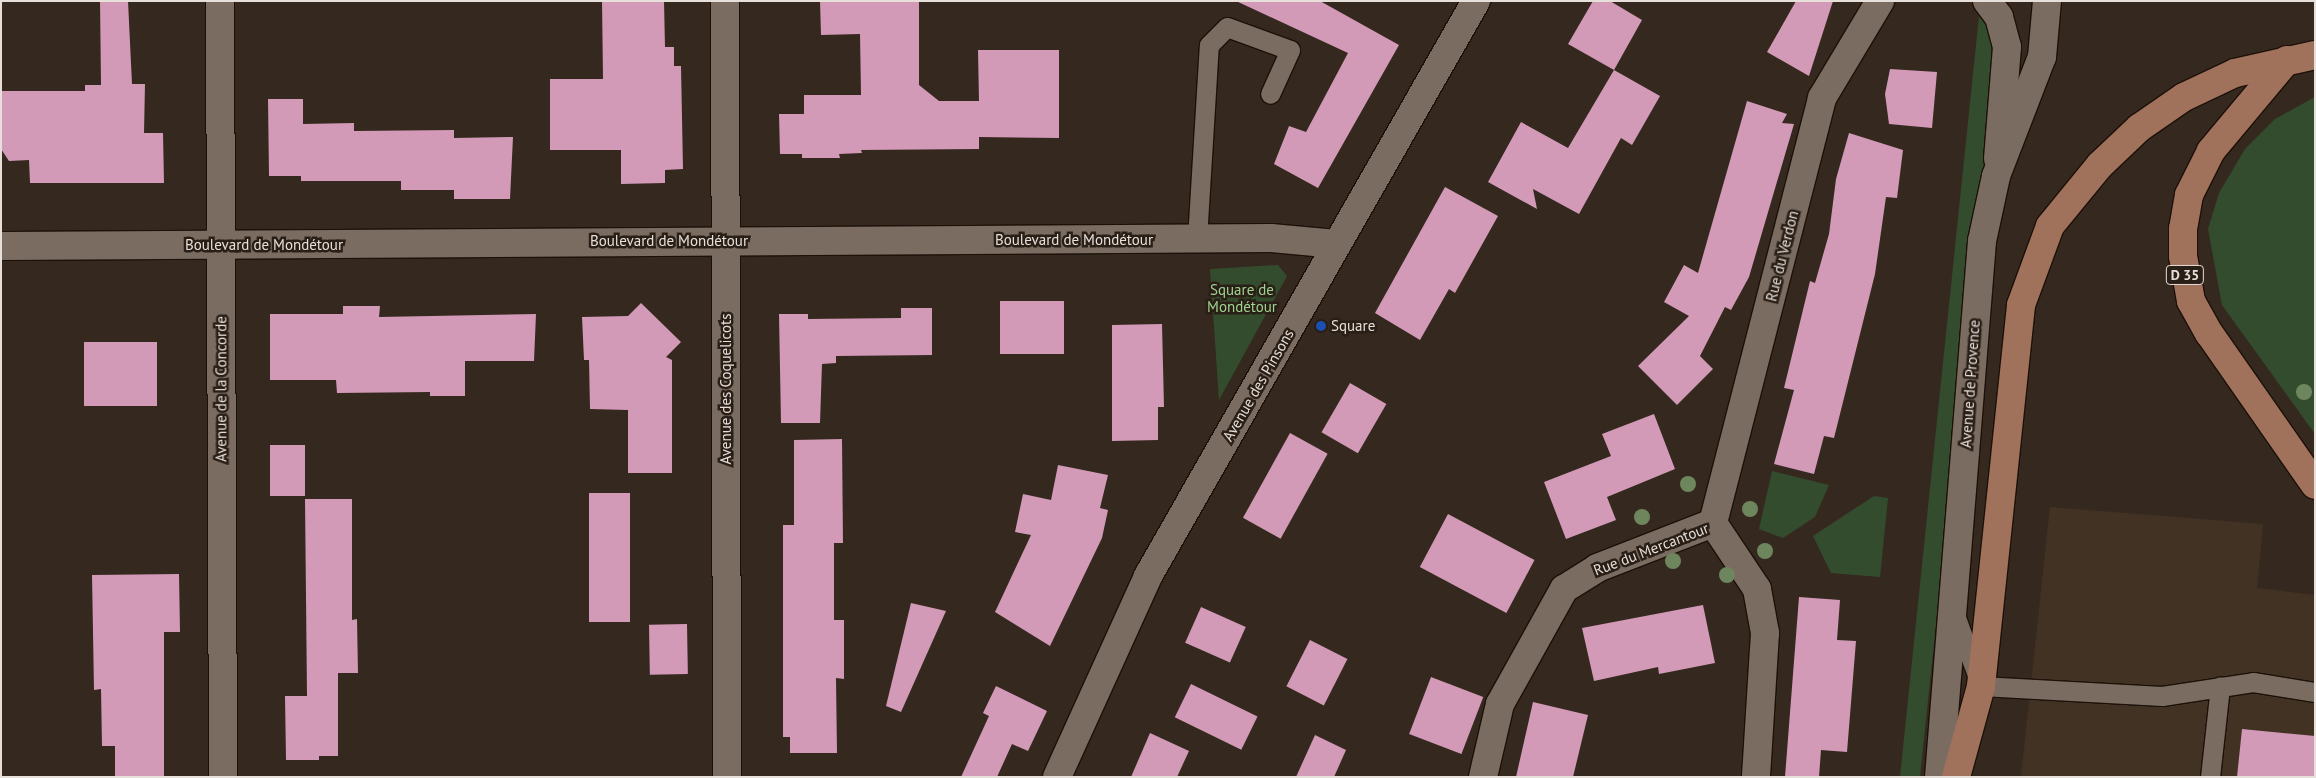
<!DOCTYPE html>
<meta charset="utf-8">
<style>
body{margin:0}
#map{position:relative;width:2316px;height:778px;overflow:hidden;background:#35291f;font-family:"PT Sans",sans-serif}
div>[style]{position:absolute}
.built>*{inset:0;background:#423224}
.green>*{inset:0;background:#334c2e}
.building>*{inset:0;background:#d29ab7;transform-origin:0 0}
.roads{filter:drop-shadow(1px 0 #1c1109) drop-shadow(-1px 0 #1c1109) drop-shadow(0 1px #1c1109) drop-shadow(0 -1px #1c1109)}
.service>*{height:19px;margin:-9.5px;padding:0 9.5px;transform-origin:9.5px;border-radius:9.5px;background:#7a6c61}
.minor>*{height:28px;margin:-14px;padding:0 14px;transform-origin:14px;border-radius:14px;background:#7a6c61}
.tertiary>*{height:28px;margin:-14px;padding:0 14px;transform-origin:14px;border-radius:14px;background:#7a6c61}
.primary>*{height:28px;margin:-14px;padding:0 14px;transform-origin:14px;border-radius:14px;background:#a0715b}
.trees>*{width:16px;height:16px;margin:-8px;border-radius:50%;background:#6e865e}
.dots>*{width:14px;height:14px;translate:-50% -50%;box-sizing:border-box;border:2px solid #2a1f16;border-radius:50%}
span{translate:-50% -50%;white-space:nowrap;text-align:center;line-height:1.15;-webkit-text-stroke:5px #2a1f16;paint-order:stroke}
.shield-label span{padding:1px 4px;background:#2a1f16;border:1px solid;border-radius:4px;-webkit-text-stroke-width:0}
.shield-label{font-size:14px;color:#e7dfd9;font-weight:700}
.street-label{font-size:15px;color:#e7dfd9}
.park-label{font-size:15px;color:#9dd391}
.poi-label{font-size:15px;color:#e7dfd9}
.left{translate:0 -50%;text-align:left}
.frame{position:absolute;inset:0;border:2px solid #e7dfd9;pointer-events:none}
</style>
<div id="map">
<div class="built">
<i style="clip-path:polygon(2050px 507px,2263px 524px,2257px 588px,2315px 595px,2315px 777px,2021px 777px)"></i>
</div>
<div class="green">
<i style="clip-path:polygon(1979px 16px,1995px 38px,1981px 195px,1920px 777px,1900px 777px)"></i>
<i style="clip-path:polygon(2315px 97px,2315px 434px,2222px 305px,2208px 229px,2219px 193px,2245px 149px,2275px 119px)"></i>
<i style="clip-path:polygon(1278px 265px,1287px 276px,1219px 400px,1210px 269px)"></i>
<i style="clip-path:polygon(1772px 471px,1829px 485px,1815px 517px,1783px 538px,1759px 529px)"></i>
<i style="clip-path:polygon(1874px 496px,1888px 498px,1880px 577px,1831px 573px,1813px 536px)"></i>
</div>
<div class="building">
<i style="clip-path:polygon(100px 1px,128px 1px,132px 84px,145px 84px,144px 133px,163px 133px,164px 183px,30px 183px,29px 160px,9px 161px,1px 149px,1px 91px,85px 91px,85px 85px,101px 85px)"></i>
<i style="clip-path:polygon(602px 1px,664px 1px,665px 47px,674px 47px,674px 66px,681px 66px,683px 169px,665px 170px,665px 183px,621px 184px,621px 150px,550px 150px,550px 79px,603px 79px)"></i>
<i style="clip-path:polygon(820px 1px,919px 1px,919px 85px,939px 101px,979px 101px,978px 50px,1059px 50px,1059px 138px,979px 137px,979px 149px,861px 150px,862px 153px,839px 154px,840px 158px,802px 158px,802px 154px,780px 154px,779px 114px,804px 114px,804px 95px,861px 95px,860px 34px,821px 35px)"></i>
<i style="clip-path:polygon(1236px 1px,1320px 1px,1399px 45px,1318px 188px,1274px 164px,1289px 126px,1306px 132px,1348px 53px)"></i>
<i style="clip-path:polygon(1593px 1px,1610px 1px,1642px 20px,1614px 70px,1568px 44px)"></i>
<i style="clip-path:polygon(1796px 1px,1833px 1px,1809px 76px,1767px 52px)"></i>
<i style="clip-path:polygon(1890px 69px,1937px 72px,1932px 128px,1889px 124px,1885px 94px)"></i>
<i style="clip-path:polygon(1614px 70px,1660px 96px,1632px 145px,1621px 138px,1579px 214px,1533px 189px,1537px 209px,1488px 182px,1521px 122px,1568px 148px)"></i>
<i style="clip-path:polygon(268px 99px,303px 99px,303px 124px,354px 123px,354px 131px,454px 130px,454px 138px,513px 137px,510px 199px,454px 199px,454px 190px,401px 190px,401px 181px,301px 181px,301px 176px,269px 176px)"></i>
<i style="clip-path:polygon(1747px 101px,1787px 114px,1782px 123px,1794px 124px,1749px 277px,1731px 310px,1725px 307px,1700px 356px,1713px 369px,1677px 405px,1638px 366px,1689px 316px,1664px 302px,1684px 265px,1698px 273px)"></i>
<i style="clip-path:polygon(1849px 133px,1903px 150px,1897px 198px,1886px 197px,1875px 274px,1834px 438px,1824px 436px,1814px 474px,1774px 464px,1794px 390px,1784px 388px,1810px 281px,1815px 283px,1829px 234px,1836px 179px)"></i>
<i style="clip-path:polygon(1445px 187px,1498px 216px,1455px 293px,1449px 289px,1420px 340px,1375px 313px)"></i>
<i style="left:1000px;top:301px;width:64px;height:53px"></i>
<i style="clip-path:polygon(641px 303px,681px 342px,666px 357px,672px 360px,672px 473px,628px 473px,628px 410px,590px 409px,589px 360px,584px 360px,582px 317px,628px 316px)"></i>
<i style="clip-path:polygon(343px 306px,380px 306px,379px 317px,536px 314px,534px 361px,465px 361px,465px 396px,430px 396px,430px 392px,337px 393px,336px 380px,270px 380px,270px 314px,343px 314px)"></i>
<i style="clip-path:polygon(901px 308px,932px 308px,932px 355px,836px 356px,836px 363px,822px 364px,820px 423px,781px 423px,779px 314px,808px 314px,808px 319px,901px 318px)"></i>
<i style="clip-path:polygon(1162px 324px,1164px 407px,1158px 407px,1158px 440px,1112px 441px,1112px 325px)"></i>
<i style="left:84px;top:342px;width:73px;height:64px"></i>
<i style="left:1350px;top:383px;width:42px;height:57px;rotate:30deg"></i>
<i style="clip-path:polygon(1654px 414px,1675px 469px,1607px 497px,1616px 520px,1566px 539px,1544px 482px,1611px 456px,1602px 434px)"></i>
<i style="left:1290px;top:433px;width:43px;height:97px;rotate:29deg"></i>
<i style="clip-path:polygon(842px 439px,843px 543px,834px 543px,834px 620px,844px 620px,844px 679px,836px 678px,837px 753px,790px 753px,790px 737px,783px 737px,783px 525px,794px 525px,794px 440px)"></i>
<i style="left:270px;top:445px;width:35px;height:51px"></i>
<i style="clip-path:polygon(1058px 465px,1108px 475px,1100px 508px,1108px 510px,1102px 538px,1050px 646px,995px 612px,1031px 535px,1015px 532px,1023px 494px,1051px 500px)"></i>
<i style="left:630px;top:493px;width:129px;height:41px;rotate:90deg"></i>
<i style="clip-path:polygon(305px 499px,352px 499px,352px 620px,357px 619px,358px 673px,338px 673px,338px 756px,319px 756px,319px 760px,286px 760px,285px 696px,307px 696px)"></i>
<i style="left:1448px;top:514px;width:98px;height:60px;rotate:28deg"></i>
<i style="clip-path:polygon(179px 574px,180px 632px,164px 632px,164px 777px,115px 777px,115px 746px,102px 746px,101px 689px,94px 690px,92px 575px)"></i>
<i style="clip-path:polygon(1799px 597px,1840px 600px,1837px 640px,1856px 641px,1847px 752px,1821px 750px,1819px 777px,1785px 777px)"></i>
<i style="clip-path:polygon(911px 603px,946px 611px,901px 712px,886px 706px)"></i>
<i style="clip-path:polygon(1703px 605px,1715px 663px,1659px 674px,1658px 667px,1594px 681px,1582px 628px)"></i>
<i style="left:1201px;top:607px;width:49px;height:39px;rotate:24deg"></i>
<i style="left:687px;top:624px;width:50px;height:38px;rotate:89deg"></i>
<i style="left:1310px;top:640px;width:42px;height:52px;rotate:27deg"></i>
<i style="left:1431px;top:677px;width:56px;height:61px;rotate:21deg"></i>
<i style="left:1191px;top:684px;width:74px;height:37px;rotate:26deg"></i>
<i style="clip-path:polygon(996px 686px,1047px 711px,1028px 751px,1012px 744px,997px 777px,961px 777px,989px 716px,983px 713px)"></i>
<i style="clip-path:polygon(1533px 702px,1588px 715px,1573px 777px,1516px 777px)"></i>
<i style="clip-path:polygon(2242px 729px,2315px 736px,2315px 777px,2237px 777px)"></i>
<i style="clip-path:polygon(1150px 733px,1189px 751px,1177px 777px,1131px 777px)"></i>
<i style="clip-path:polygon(1315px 735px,1346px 750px,1334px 777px,1296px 777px)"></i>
</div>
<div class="roads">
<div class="service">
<i style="left:1197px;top:239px;width:194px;rotate:-86.5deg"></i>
<i style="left:1209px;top:45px;width:25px;rotate:-45deg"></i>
<i style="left:1227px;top:27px;width:67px;rotate:20.1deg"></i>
<i style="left:1290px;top:50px;width:48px;rotate:114.4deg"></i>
<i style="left:1955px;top:615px;width:76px;rotate:69.9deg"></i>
<i style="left:1981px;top:686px;width:181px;rotate:3.2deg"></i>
<i style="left:2162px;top:696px;width:92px;rotate:-8.7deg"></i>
<i style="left:2253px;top:682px;width:63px;rotate:9.2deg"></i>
<i style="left:2210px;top:777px;width:91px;rotate:-83.7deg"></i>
</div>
<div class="minor">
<i style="left:220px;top:1px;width:776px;rotate:89.78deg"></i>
<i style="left:725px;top:1px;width:776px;rotate:89.85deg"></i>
<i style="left:1987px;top:1px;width:20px;rotate:53deg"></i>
<i style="left:1999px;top:17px;width:31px;rotate:75deg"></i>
<i style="left:2007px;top:47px;width:112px;rotate:94.6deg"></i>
<i style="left:1px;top:246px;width:1270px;rotate:-0.36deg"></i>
<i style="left:1271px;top:238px;width:66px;rotate:5.2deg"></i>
<i style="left:1713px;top:523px;width:439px;rotate:-75.6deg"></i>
<i style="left:1822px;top:98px;width:113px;rotate:-59.1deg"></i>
<i style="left:1057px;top:777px;width:221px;rotate:-65.6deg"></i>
<i style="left:1148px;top:576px;width:662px;rotate:-60.3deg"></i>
<i style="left:1483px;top:777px;width:75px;rotate:-76.9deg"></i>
<i style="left:1500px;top:704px;width:132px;rotate:-60.9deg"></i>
<i style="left:1564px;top:589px;width:39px;rotate:-32deg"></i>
<i style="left:1597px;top:568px;width:124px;rotate:-21.2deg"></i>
<i style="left:1713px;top:523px;width:79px;rotate:56.3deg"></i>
<i style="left:1757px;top:589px;width:45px;rotate:79.7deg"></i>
<i style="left:1765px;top:633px;width:144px;rotate:93.6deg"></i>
</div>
<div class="tertiary">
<i style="left:1939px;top:777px;width:538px;rotate:-85.41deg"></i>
<i style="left:1982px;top:241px;width:66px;rotate:-77.8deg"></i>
<i style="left:1996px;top:176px;width:128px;rotate:-68.9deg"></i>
<i style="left:2042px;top:57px;width:56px;rotate:-84.9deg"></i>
</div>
<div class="primary">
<i style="left:2287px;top:60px;width:119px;rotate:129.9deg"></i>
<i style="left:2211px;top:151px;width:49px;rotate:116.6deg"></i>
<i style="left:2189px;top:195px;width:35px;rotate:100deg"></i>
<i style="left:2183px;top:229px;width:27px;rotate:90deg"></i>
<i style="left:2183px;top:256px;width:46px;rotate:79.9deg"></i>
<i style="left:2191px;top:301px;width:37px;rotate:61deg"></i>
<i style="left:2209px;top:333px;width:185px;rotate:55.1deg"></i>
<i style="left:1956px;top:777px;width:94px;rotate:-74.6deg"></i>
<i style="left:1981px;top:686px;width:383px;rotate:-84deg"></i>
<i style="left:2021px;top:305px;width:84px;rotate:-69.8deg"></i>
<i style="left:2050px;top:226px;width:79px;rotate:-50.7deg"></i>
<i style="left:2100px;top:165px;width:54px;rotate:-43.5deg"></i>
<i style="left:2139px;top:128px;width:55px;rotate:-34.6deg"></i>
<i style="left:2184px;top:97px;width:56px;rotate:-25.2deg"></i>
<i style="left:2235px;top:73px;width:82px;rotate:-12.7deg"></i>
</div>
</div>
<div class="trees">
<i style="left:2304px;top:392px"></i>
<i style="left:1688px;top:484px"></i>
<i style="left:1750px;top:509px"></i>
<i style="left:1642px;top:517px"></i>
<i style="left:1765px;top:551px"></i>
<i style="left:1673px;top:561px"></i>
<i style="left:1727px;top:575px"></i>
</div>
<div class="dots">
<i style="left:1321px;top:326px;background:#1a4fb4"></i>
</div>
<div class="shield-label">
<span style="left:2185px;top:275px">D 35</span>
</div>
<div class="street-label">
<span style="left:1074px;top:240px">Boulevard de Mondétour</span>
<span style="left:669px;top:241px">Boulevard de Mondétour</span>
<span style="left:264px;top:245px">Boulevard de Mondétour</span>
<span style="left:1782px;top:256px;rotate:-76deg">Rue du Verdon</span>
<span style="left:1970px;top:384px;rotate:-86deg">Avenue de Provence</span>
<span style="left:1258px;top:385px;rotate:-60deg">Avenue des Pinsons</span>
<span style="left:221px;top:389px;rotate:-90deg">Avenue de la Concorde</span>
<span style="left:726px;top:389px;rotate:-90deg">Avenue des Coquelicots</span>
<span style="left:1651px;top:549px;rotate:-21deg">Rue du Mercantour</span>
</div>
<div class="park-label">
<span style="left:1242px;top:298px">Square de<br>Mondétour</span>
</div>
<div class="poi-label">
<span class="left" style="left:1331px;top:326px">Square</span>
</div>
<div class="frame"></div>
</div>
